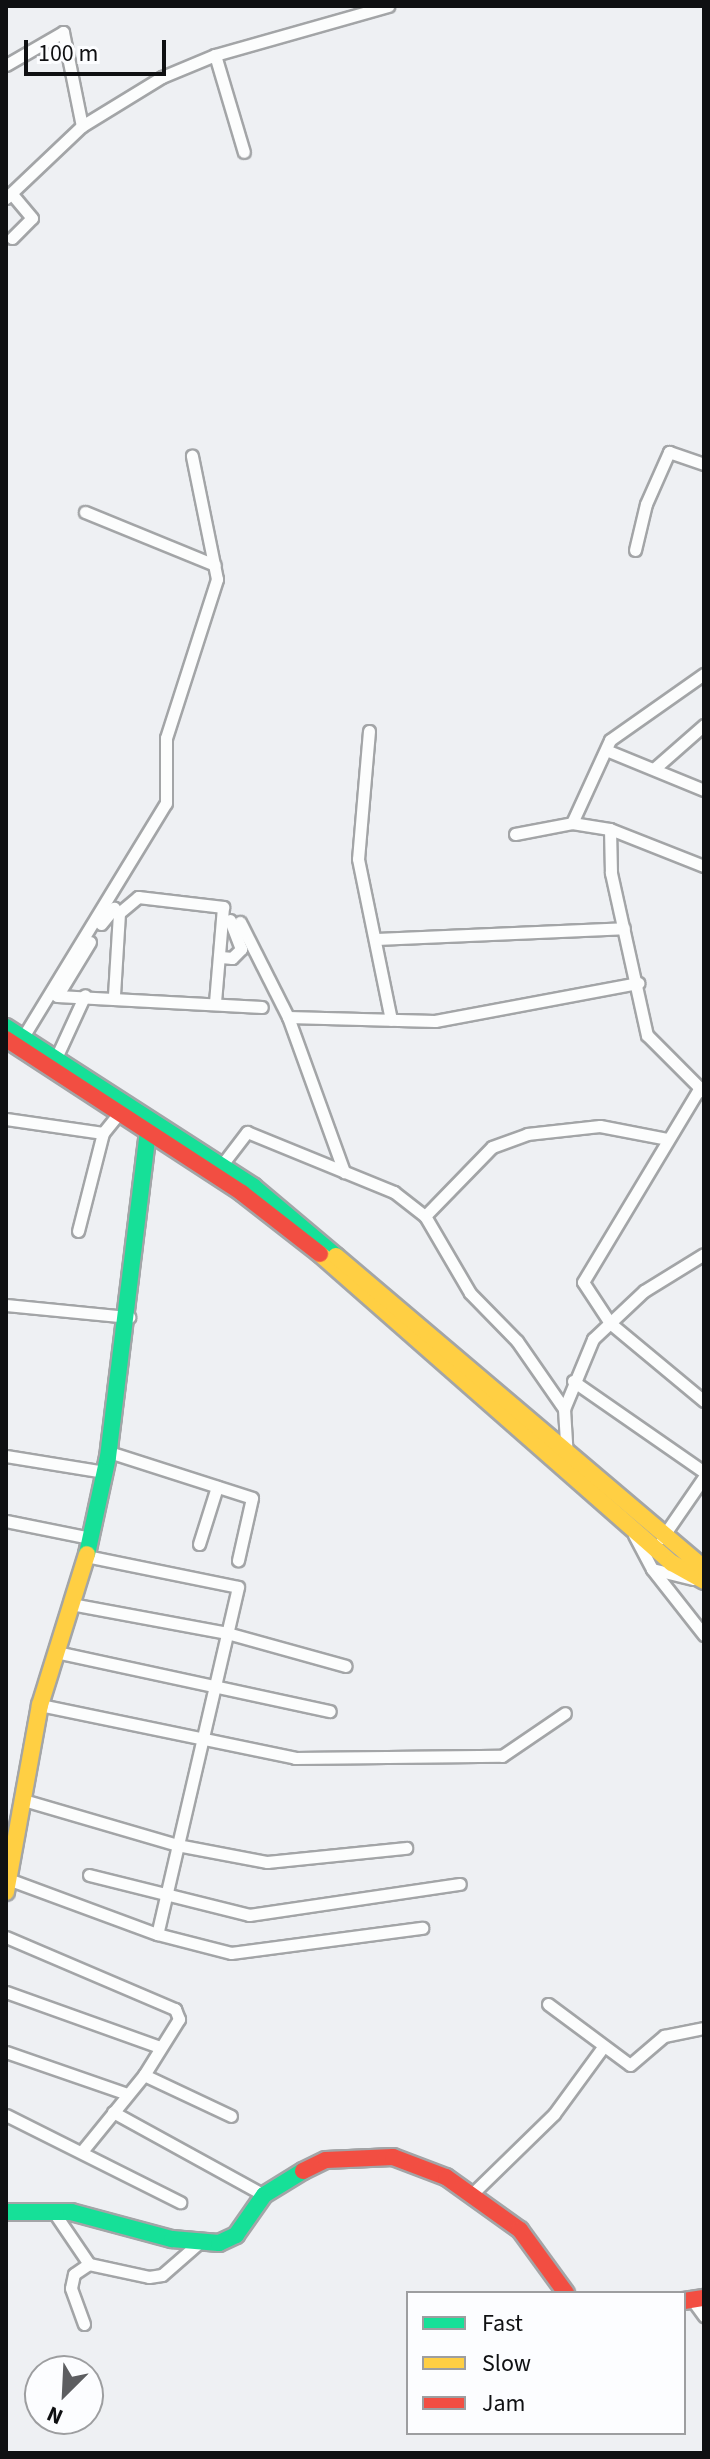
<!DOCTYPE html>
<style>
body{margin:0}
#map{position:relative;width:710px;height:2459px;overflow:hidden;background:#eef0f3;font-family:"Source Sans 3",sans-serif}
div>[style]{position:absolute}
.roads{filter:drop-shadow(2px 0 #a3a5a7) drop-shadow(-2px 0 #a3a5a7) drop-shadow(0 2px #a3a5a7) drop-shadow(0 -2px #a3a5a7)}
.street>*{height:11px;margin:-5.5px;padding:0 5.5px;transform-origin:5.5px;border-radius:5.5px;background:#fcfdfd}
.fast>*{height:16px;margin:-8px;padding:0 8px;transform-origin:8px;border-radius:8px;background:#16e098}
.slow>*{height:16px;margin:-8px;padding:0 8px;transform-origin:8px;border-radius:8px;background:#ffcf43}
.jam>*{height:16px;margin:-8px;padding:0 8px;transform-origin:8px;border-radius:8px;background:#f24e42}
span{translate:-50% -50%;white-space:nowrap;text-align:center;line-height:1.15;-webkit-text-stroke:6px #fcfdff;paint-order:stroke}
.frame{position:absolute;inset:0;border:8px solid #0f1012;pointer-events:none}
.legend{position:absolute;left:406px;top:2291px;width:280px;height:144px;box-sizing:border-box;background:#fcfdff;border:2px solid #9d9ea0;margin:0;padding:10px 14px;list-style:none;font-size:24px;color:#0f1012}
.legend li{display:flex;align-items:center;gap:16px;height:40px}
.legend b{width:40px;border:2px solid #9d9ea0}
.north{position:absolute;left:24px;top:2355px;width:80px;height:80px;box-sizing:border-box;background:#fcfdff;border:2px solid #9d9ea0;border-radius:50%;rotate:204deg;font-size:22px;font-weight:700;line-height:32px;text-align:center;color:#0f1012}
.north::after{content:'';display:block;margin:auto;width:28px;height:36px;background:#5d5e61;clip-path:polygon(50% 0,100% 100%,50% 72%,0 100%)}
.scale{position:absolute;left:24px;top:40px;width:142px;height:36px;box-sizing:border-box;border:4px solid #0f1012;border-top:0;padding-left:10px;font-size:24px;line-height:28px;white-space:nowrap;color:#0f1012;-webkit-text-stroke:6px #fcfdff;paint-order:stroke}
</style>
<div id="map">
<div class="roads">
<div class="street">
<i style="left:215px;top:55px;width:101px;rotate:73.4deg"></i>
<i style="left:6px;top:65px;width:66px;rotate:-30.1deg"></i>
<i style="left:63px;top:32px;width:96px;rotate:78.6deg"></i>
<i style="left:6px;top:198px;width:105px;rotate:-43.5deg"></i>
<i style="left:82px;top:126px;width:94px;rotate:-31.5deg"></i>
<i style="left:162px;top:77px;width:57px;rotate:-22.5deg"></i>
<i style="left:215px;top:55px;width:180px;rotate:-15.8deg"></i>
<i style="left:12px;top:238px;width:28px;rotate:-45deg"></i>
<i style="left:32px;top:218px;width:31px;rotate:-130deg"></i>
<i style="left:85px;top:512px;width:140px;rotate:22.2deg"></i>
<i style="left:635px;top:550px;width:47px;rotate:-76.6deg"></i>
<i style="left:646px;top:504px;width:57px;rotate:-66.1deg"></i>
<i style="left:669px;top:452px;width:37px;rotate:19deg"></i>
<i style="left:369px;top:731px;width:128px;rotate:94.9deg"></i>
<i style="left:358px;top:859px;width:164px;rotate:78.4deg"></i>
<i style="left:606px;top:750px;width:106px;rotate:22.2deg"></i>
<i style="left:655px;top:768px;width:65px;rotate:-41.3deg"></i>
<i style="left:572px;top:823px;width:91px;rotate:-65.4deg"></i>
<i style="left:610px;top:740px;width:115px;rotate:-35.1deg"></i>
<i style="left:610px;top:829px;width:44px;rotate:88.7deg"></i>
<i style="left:611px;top:873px;width:166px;rotate:77.5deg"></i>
<i style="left:647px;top:1035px;width:81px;rotate:45deg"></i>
<i style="left:515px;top:834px;width:58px;rotate:-10.9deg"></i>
<i style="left:572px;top:823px;width:38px;rotate:9deg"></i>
<i style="left:610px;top:829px;width:101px;rotate:21.5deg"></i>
<i style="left:240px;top:922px;width:106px;rotate:63.2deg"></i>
<i style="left:288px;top:1017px;width:165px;rotate:70.1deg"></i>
<i style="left:101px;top:924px;width:21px;rotate:-51deg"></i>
<i style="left:376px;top:939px;width:248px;rotate:-2.5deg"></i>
<i style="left:90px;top:942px;width:63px;rotate:121.4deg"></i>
<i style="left:57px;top:996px;width:205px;rotate:3.1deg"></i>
<i style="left:221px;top:957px;width:11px;rotate:5deg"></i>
<i style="left:232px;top:958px;width:13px;rotate:-45deg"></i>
<i style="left:241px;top:949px;width:31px;rotate:-111deg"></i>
<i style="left:114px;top:995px;width:82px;rotate:-86.5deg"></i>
<i style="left:119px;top:913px;width:25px;rotate:-40deg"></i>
<i style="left:138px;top:897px;width:86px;rotate:6.7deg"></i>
<i style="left:223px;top:907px;width:96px;rotate:94.8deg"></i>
<i style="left:288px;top:1017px;width:147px;rotate:1.6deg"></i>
<i style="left:435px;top:1021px;width:207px;rotate:-10.6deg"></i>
<i style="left:23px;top:1037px;width:274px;rotate:-58.6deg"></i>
<i style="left:166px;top:803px;width:65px;rotate:-90deg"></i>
<i style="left:166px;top:738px;width:167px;rotate:-72.2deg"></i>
<i style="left:217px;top:579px;width:126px;rotate:-101.5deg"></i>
<i style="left:56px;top:1058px;width:69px;rotate:-65.3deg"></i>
<i style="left:699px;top:1089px;width:225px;rotate:121deg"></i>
<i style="left:583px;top:1282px;width:49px;rotate:56.6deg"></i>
<i style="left:610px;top:1323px;width:122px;rotate:39.7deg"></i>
<i style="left:6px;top:1119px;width:98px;rotate:8.2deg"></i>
<i style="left:103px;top:1133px;width:26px;rotate:-51deg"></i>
<i style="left:221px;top:1166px;width:43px;rotate:-52.6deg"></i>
<i style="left:247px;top:1132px;width:159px;rotate:22.2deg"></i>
<i style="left:394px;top:1192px;width:39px;rotate:38deg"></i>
<i style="left:425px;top:1216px;width:89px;rotate:59.7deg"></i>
<i style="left:470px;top:1293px;width:67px;rotate:45.6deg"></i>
<i style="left:517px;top:1341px;width:83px;rotate:55.3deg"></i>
<i style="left:425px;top:1216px;width:96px;rotate:-45.8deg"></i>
<i style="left:492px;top:1147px;width:37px;rotate:-20deg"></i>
<i style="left:527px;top:1134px;width:73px;rotate:-6.3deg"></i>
<i style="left:600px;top:1126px;width:68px;rotate:11deg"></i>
<i style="left:78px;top:1231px;width:101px;rotate:-75.7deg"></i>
<i style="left:6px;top:1305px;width:124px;rotate:5.6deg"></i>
<i style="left:573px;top:1381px;width:160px;rotate:34.8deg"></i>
<i style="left:109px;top:1452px;width:150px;rotate:17.8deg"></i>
<i style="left:252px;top:1498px;width:64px;rotate:102.7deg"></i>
<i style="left:6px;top:1456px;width:100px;rotate:9.2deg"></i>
<i style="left:567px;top:1458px;width:49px;rotate:-93.5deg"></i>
<i style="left:564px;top:1409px;width:76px;rotate:-67.5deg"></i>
<i style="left:593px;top:1339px;width:70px;rotate:-43.3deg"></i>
<i style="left:644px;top:1291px;width:70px;rotate:-31.7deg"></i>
<i style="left:6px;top:1521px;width:86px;rotate:11.4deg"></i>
<i style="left:634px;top:1535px;width:38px;rotate:62deg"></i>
<i style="left:652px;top:1569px;width:84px;rotate:51.8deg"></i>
<i style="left:662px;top:1538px;width:74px;rotate:-55.5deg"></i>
<i style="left:199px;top:1544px;width:60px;rotate:-72.5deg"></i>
<i style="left:86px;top:1556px;width:155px;rotate:11.5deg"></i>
<i style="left:238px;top:1587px;width:356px;rotate:103.1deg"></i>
<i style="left:652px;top:1569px;width:42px;rotate:13.7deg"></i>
<i style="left:71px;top:1604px;width:159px;rotate:10.5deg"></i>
<i style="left:227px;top:1633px;width:123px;rotate:15.5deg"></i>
<i style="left:56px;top:1652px;width:280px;rotate:12.2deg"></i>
<i style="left:40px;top:1705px;width:260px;rotate:11.7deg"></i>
<i style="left:295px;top:1758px;width:207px;rotate:-0.6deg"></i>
<i style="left:502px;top:1756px;width:76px;rotate:-34.3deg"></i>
<i style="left:20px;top:1799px;width:164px;rotate:16.3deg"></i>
<i style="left:177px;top:1845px;width:92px;rotate:10.7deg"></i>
<i style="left:267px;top:1862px;width:140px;rotate:-5.8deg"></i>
<i style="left:89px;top:1875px;width:165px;rotate:14deg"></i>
<i style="left:249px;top:1915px;width:213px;rotate:-8.4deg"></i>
<i style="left:8px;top:1879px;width:159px;rotate:20.3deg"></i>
<i style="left:157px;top:1934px;width:76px;rotate:14.4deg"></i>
<i style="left:231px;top:1953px;width:193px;rotate:-7.5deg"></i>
<i style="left:6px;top:1937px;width:184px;rotate:23.1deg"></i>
<i style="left:175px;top:2009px;width:11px;rotate:68deg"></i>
<i style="left:179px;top:2019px;width:66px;rotate:122deg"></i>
<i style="left:144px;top:2075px;width:97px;rotate:129.1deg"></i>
<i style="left:6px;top:1992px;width:164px;rotate:19.7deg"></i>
<i style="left:548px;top:2004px;width:102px;rotate:36.6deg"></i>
<i style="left:630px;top:2065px;width:45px;rotate:-40.5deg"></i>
<i style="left:664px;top:2036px;width:41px;rotate:-11.3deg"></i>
<i style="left:6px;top:2052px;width:128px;rotate:19.1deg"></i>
<i style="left:144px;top:2075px;width:96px;rotate:25.2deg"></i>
<i style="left:113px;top:2112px;width:172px;rotate:28.8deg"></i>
<i style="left:6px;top:2115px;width:195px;rotate:26.6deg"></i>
<i style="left:471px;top:2195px;width:116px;rotate:-44.3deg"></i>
<i style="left:554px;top:2114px;width:83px;rotate:-53.8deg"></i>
<i style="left:53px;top:2211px;width:64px;rotate:55.8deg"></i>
<i style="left:89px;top:2264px;width:61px;rotate:12.2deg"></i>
<i style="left:149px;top:2277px;width:13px;rotate:-9deg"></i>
<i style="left:162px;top:2275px;width:50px;rotate:-41deg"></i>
<i style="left:693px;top:2301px;width:19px;rotate:54deg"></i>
<i style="left:84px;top:2324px;width:38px;rotate:-110deg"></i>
<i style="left:71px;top:2288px;width:14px;rotate:-78deg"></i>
<i style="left:74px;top:2274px;width:18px;rotate:-34deg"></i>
</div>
<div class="fast">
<i style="left:6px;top:1027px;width:295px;rotate:32.8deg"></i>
<i style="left:254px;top:1187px;width:107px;rotate:40.1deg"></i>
<i style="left:87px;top:1554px;width:99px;rotate:-77.8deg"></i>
<i style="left:108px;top:1457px;width:327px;rotate:-83deg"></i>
<i style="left:6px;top:2212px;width:65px"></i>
<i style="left:71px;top:2212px;width:105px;rotate:15deg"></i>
<i style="left:172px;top:2239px;width:47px;rotate:4.9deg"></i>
<i style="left:219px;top:2243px;width:19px;rotate:-25deg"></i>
<i style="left:236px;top:2235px;width:49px;rotate:-55deg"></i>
<i style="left:264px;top:2195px;width:46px;rotate:-31.6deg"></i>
</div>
<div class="slow">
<i style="left:320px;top:1254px;width:468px;rotate:41.3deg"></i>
<i style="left:672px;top:1563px;width:37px;rotate:29deg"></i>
<i style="left:336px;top:1256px;width:482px;rotate:40.3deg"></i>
<i style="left:6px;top:1892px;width:190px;rotate:-79.7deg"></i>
<i style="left:40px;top:1705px;width:158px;rotate:-72.7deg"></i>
</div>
<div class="jam">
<i style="left:6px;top:1039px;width:282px;rotate:33.1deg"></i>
<i style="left:242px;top:1193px;width:99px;rotate:38deg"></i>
<i style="left:303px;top:2171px;width:25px;rotate:-26deg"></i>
<i style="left:326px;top:2160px;width:67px;rotate:-2.6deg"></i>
<i style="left:393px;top:2157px;width:57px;rotate:20.7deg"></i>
<i style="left:446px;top:2177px;width:91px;rotate:35.6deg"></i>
<i style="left:520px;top:2230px;width:78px;rotate:53.9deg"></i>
<i style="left:684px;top:2301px;width:20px;rotate:-9deg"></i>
</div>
</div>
<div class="frame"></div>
<ul class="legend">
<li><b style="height:10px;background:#16e098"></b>Fast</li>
<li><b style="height:10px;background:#ffcf43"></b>Slow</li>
<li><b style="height:10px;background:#f24e42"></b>Jam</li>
</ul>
<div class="north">N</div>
<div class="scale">100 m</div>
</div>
